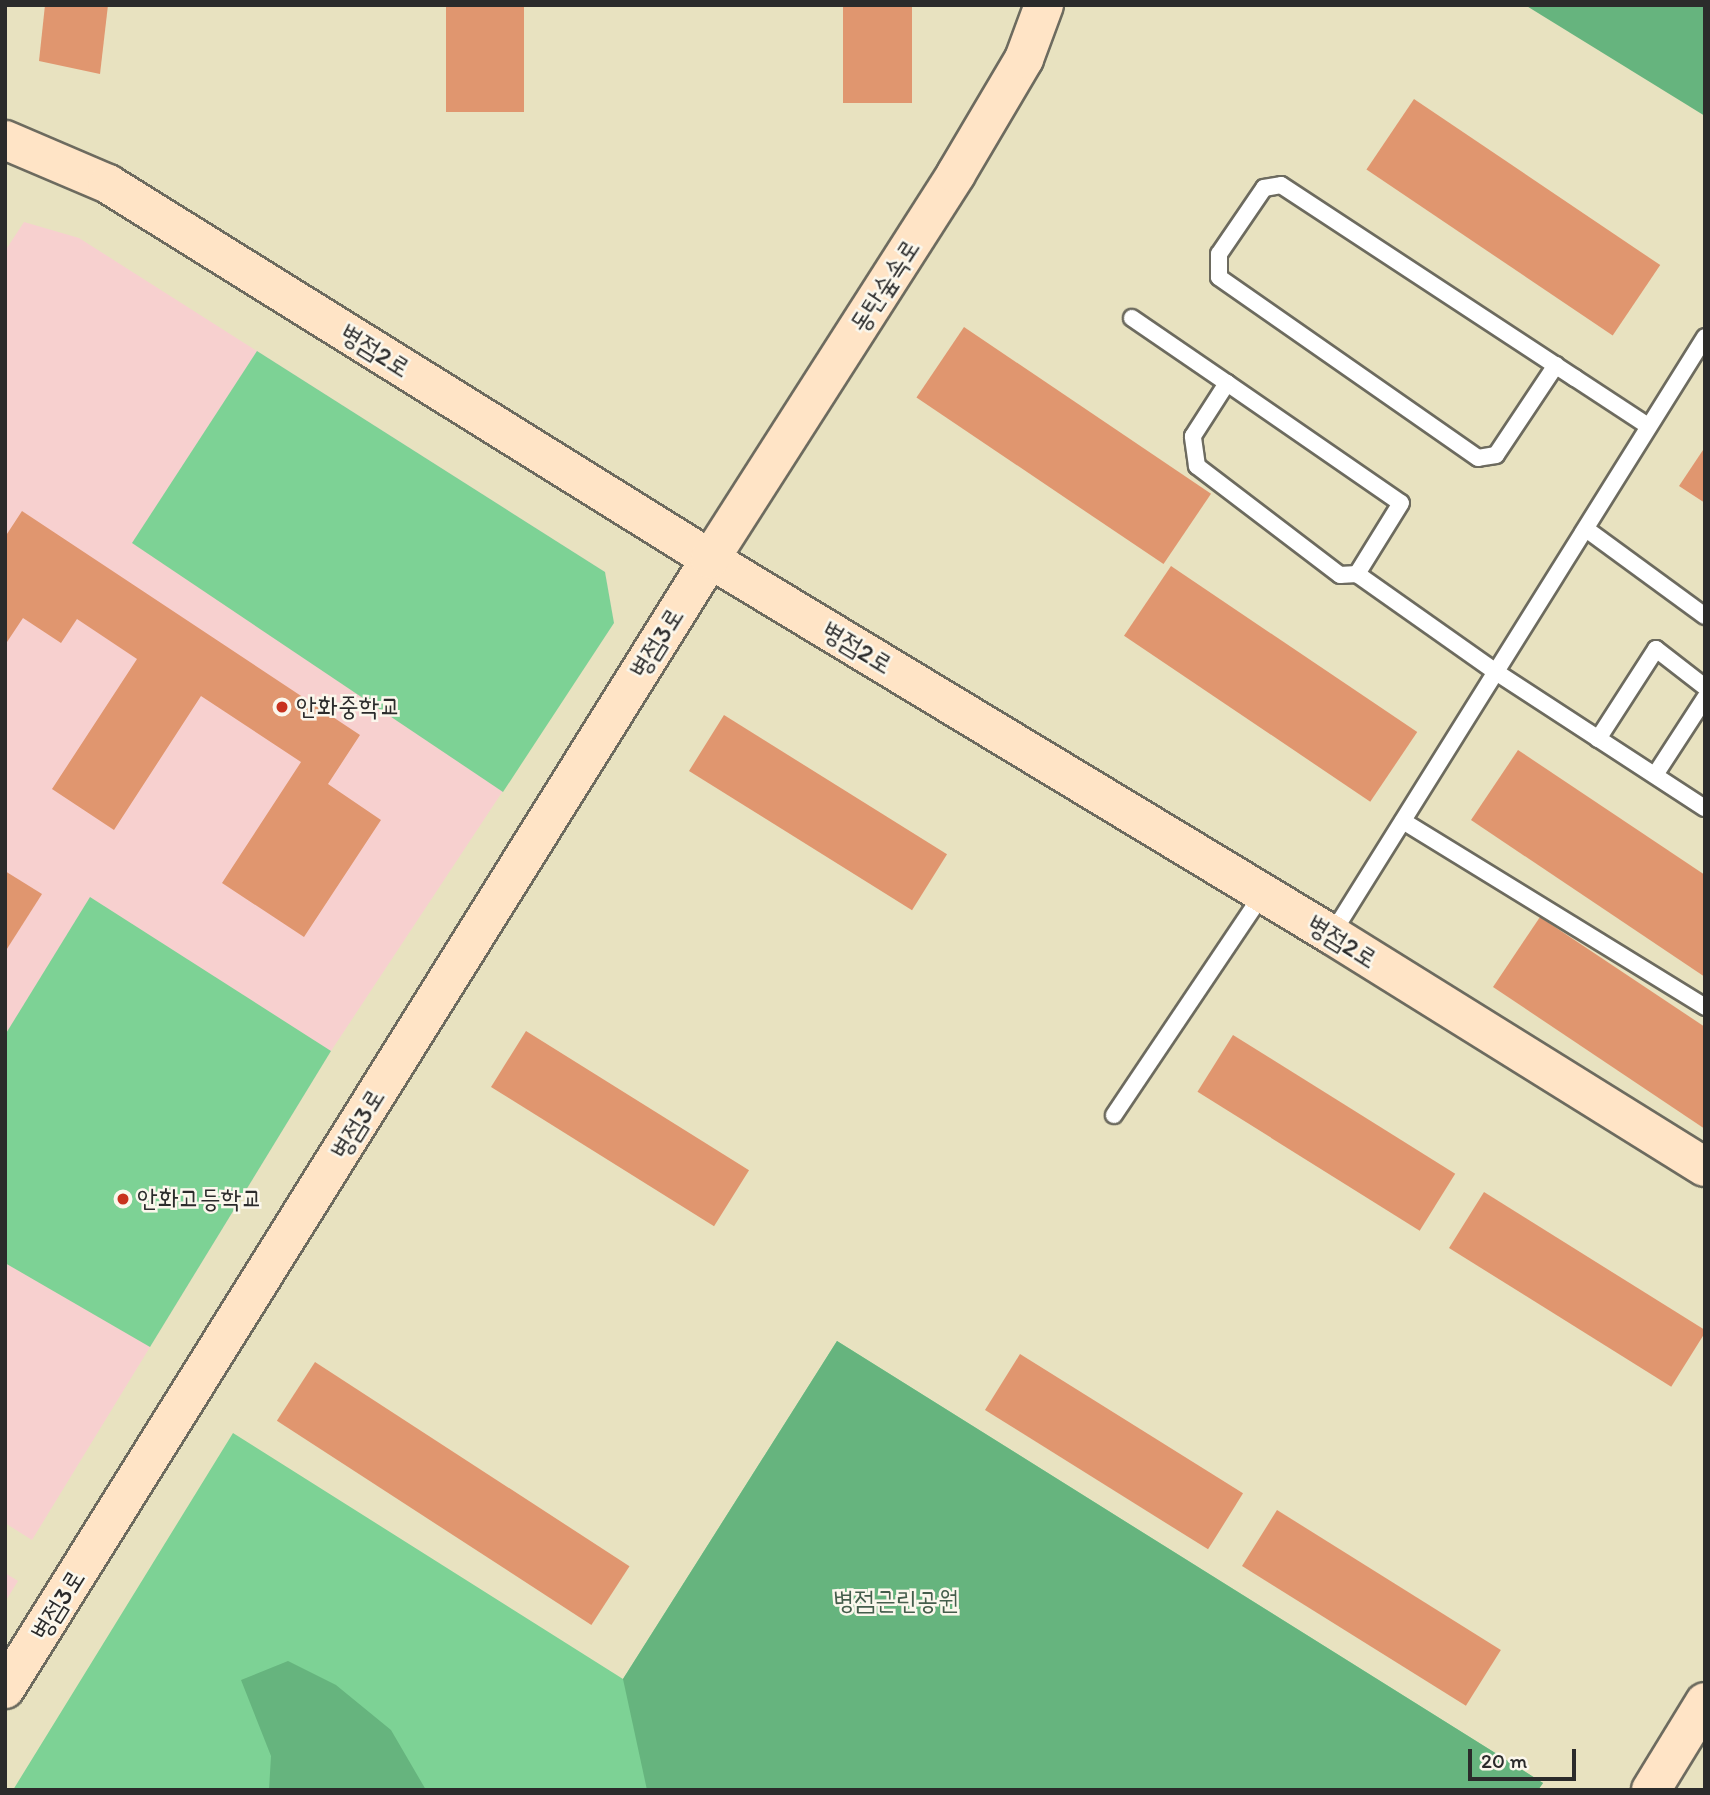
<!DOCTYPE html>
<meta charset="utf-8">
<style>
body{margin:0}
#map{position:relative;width:1710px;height:1795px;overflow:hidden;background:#e8e2c0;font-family:Itim,"Poor Story",sans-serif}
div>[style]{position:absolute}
.built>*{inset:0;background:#f7d0cf}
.green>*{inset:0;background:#7dd295}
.forest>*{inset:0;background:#66b47e}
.building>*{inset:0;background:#e0966f;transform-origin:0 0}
.roads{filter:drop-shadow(2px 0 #6d6b5f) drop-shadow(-2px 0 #6d6b5f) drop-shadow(0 2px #6d6b5f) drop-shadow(0 -2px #6d6b5f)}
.lane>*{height:16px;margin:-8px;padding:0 8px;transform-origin:8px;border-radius:8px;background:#fff}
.secondary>*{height:38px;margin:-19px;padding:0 19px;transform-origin:19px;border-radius:19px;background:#ffe4c6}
.dots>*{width:19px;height:19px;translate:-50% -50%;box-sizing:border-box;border:4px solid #fbf7ec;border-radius:50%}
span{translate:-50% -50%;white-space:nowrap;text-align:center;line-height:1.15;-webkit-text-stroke:5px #fbf7ec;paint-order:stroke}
.street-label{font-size:26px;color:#2b2b2b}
.poi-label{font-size:26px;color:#2b2b2b}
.left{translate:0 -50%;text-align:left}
.park-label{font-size:26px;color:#445d4b}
.frame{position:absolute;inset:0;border:7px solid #2b2b2b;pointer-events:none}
.scale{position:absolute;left:1468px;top:1749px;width:108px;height:32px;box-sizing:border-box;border:4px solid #2b2b2b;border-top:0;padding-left:9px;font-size:21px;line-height:24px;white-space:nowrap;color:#2b2b2b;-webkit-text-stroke:5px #fbf7ec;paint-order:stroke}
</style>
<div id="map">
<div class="built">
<i style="clip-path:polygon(24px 222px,79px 238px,605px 572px,614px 623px,331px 1051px,32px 1540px,5px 1523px,5px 251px)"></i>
<i style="clip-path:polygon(5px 1573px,18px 1581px,5px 1602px)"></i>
</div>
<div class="green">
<i style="clip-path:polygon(257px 351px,605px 572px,614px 623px,503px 792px,132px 543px)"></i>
<i style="clip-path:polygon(90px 897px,331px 1051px,150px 1347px,5px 1263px,5px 1035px)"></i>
<i style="clip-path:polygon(837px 1341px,1543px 1783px,1538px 1790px,13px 1790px,233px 1433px,623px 1679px)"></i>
</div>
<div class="forest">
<i style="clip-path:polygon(1525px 5px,1705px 5px,1705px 116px)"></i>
<i style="clip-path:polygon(837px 1341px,1543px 1783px,1538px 1790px,647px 1790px,623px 1679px)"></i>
<i style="clip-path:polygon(288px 1661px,336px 1685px,391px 1730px,426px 1790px,269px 1790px,271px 1756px,241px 1680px)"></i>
</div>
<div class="building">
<i style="clip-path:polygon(45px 5px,108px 5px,100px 74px,39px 61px)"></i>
<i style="left:446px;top:5px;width:78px;height:107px"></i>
<i style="left:843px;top:5px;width:69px;height:98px"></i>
<i style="left:1414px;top:99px;width:297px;height:85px;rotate:34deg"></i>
<i style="left:964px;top:327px;width:298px;height:85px;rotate:34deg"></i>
<i style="clip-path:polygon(1705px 447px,1705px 503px,1679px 486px)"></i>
<i style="clip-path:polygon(22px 511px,360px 735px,328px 784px,381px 820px,304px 937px,222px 883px,301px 762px,201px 696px,114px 830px,52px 789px,137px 659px,77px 619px,61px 643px,23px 618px,5px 645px,5px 537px)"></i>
<i style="left:1171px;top:566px;width:297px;height:84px;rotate:34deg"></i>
<i style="left:724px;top:715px;width:263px;height:66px;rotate:32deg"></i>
<i style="clip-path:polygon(1518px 750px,1705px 875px,1705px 977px,1471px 820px)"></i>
<i style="clip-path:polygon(5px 871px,42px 894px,5px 952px)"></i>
<i style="clip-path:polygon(1540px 917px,1705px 1027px,1705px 1129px,1493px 987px)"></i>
<i style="left:526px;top:1031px;width:263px;height:66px;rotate:32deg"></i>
<i style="left:1233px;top:1035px;width:262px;height:67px;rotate:32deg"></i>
<i style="left:1484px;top:1192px;width:262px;height:66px;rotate:32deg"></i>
<i style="left:1020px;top:1354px;width:263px;height:66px;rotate:32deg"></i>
<i style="left:315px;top:1362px;width:375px;height:70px;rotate:33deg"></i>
<i style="left:1277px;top:1510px;width:264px;height:66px;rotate:32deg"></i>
</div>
<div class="roads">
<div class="lane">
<i style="left:1132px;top:318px;width:115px;rotate:34.4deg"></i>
<i style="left:1556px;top:365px;width:108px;rotate:123.7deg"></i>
<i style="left:1496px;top:455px;width:18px;rotate:171deg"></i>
<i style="left:1478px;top:458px;width:316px;rotate:-145.1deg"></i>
<i style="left:1219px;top:277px;width:23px;rotate:-90deg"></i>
<i style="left:1219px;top:254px;width:80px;rotate:-55.7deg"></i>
<i style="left:1264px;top:188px;width:17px;rotate:-10deg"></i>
<i style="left:1281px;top:185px;width:352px;rotate:33.3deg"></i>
<i style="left:1575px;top:378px;width:87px;rotate:33.3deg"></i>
<i style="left:1227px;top:383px;width:211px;rotate:34.6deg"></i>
<i style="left:1401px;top:503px;width:84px;rotate:121.8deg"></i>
<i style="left:1357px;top:574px;width:17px;rotate:177deg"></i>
<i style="left:1340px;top:575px;width:180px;rotate:-142.7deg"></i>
<i style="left:1197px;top:466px;width:30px;rotate:-98deg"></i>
<i style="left:1193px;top:436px;width:63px;rotate:-57.3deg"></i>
<i style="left:1586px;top:529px;width:147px;rotate:36.2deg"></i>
<i style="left:1357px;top:574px;width:170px;rotate:35.2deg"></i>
<i style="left:1496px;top:672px;width:249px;rotate:33.1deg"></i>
<i style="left:1598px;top:739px;width:107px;rotate:-57.2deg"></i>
<i style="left:1656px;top:649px;width:62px;rotate:37.8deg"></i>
<i style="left:1655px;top:775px;width:92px;rotate:-57deg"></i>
<i style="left:1403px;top:821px;width:355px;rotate:31.6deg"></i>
<i style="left:1332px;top:934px;width:704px;rotate:-58deg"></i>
<i style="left:1114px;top:1115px;width:267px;rotate:-56.1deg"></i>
</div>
<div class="secondary">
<i style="left:5px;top:140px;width:112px;rotate:23.1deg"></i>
<i style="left:108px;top:184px;width:709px;rotate:31.92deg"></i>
<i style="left:710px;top:559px;width:727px;rotate:31.15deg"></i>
<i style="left:1332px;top:935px;width:439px;rotate:31.9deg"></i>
<i style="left:5px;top:1689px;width:1332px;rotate:-58.04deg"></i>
<i style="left:710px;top:559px;width:457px;rotate:-57.4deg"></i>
<i style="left:956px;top:174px;width:134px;rotate:-59.4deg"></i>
<i style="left:1024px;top:59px;width:58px;rotate:-69.7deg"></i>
<i style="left:1651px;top:1790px;width:103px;rotate:-58.5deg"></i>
</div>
</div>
<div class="dots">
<i style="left:282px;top:707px;background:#c8321e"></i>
<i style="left:123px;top:1199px;background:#c8321e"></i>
</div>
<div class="street-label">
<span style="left:885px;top:286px;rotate:-57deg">동탄숲속로</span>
<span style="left:375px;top:351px;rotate:32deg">병점2로</span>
<span style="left:657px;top:643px;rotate:-58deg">병점3로</span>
<span style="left:857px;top:648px;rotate:31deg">병점2로</span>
<span style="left:1342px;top:942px;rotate:32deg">병점2로</span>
<span style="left:358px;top:1124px;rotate:-58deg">병점3로</span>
<span style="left:58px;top:1605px;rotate:-58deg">병점3로</span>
</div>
<div class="poi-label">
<span class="left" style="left:296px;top:707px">안화중학교</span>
<span class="left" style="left:137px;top:1199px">안화고등학교</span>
</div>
<div class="park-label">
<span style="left:896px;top:1601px">병점근린공원</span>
</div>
<div class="frame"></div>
<div class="scale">20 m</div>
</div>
